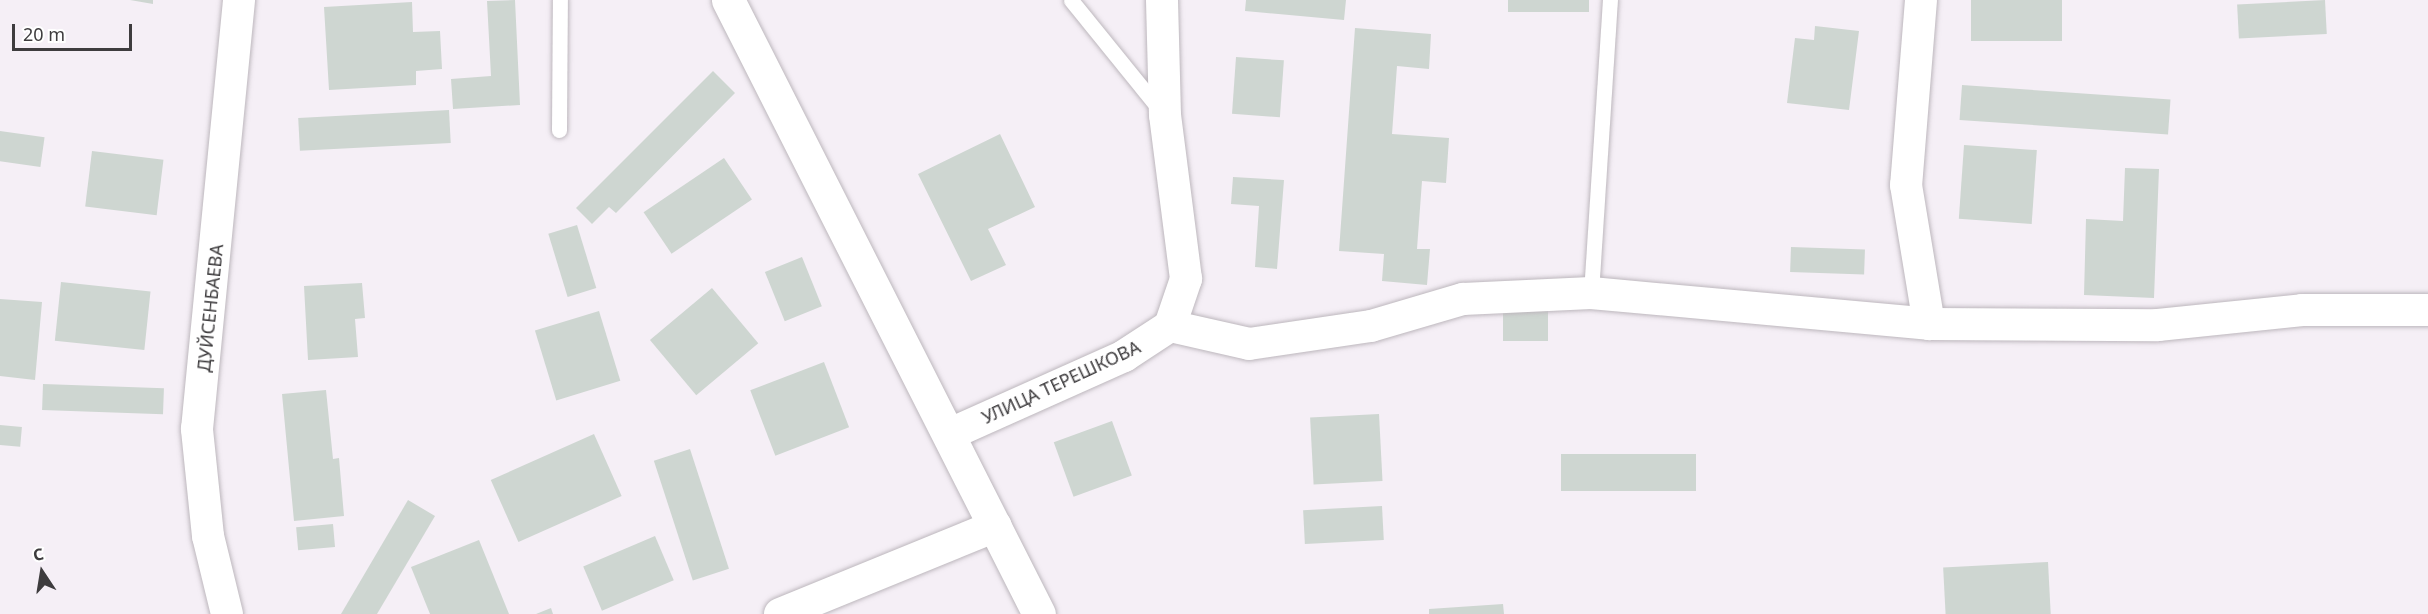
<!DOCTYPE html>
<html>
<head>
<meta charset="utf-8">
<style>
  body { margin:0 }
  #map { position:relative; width:2428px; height:614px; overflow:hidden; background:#f5eff6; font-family:"Noto Sans",sans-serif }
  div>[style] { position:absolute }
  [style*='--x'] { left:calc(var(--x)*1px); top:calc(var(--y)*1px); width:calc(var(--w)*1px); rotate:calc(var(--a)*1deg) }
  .building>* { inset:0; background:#ced6d1; transform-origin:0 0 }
  .roads { filter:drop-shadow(0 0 2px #bdb7bd) drop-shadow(0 0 2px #bdb7bd) }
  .lane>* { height:15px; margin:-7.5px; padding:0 7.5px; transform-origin:7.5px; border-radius:7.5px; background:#fff }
  .street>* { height:32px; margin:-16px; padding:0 16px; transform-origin:16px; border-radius:16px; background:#fff }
  .secondary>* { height:33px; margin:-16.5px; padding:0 16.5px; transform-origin:16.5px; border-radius:16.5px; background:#fff }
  span { translate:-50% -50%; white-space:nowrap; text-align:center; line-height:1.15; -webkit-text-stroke:5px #fff; paint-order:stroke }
  .street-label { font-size:18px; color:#3e3c3e }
  .north { position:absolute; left:12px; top:542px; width:60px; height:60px; -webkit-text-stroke:4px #fff; paint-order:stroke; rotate:348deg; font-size:16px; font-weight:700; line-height:24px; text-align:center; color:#3e3c3e }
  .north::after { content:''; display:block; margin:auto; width:21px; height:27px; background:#3e3c3e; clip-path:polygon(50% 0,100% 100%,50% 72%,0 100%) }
  .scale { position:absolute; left:12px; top:24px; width:120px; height:27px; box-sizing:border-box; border:3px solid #3e3c3e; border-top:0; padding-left:8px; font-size:18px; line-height:21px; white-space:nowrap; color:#3e3c3e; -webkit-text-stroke:4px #fff; paint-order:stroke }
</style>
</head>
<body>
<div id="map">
  <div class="building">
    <i style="clip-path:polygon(130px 0,153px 0,153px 4px)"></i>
    <i style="clip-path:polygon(515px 0,520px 105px,453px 109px,451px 79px,491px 76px,487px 1px)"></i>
    <i style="clip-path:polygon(1246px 0,1346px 0,1344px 20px,1245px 11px)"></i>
    <i style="left:1508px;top:0;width:81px;height:12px"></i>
    <i style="left:1971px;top:0;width:91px;height:41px"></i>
    <i style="left:2325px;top:0;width:34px;height:88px;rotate:87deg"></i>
    <i style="clip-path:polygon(412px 2px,413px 32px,440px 31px,442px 69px,416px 71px,416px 85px,329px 90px,324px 7px)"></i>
    <i style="clip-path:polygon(1815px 26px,1859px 31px,1849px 110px,1787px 103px,1795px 38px,1814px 40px)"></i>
    <i style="clip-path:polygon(1355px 28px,1431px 34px,1429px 69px,1397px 66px,1392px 134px,1449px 138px,1446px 183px,1422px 181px,1417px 249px,1430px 249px,1427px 285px,1382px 281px,1384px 254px,1339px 251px)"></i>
    <i style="left:1236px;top:57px;width:48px;height:57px;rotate:4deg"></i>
    <i style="clip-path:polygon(713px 71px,735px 93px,616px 213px,609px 207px,592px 224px,576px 208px)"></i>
    <i style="left:1962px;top:85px;width:209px;height:35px;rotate:4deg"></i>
    <i style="left:449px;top:110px;width:33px;height:151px;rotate:87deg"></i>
    <i style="left:0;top:131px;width:45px;height:30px;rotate:8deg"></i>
    <i style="clip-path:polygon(1000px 134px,1035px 207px,988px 229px,1006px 265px,971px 281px,918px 174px)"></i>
    <i style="left:1964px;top:145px;width:73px;height:74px;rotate:4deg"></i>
    <i style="left:92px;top:151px;width:72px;height:56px;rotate:7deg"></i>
    <i style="left:724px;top:158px;width:50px;height:97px;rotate:56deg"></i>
    <i style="clip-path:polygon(2125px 168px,2159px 169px,2154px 298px,2084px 295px,2086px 219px,2123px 221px)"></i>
    <i style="clip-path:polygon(1233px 177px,1284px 180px,1277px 269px,1255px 267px,1259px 206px,1231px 204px)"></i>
    <i style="left:577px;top:225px;width:66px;height:30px;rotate:73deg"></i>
    <i style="left:1791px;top:247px;width:74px;height:25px;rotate:2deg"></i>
    <i style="left:802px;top:257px;width:53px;height:40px;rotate:68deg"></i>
    <i style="left:61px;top:282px;width:90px;height:59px;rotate:6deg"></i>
    <i style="clip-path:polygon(362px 283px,365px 318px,355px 319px,358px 357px,308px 360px,304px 286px)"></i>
    <i style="left:712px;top:288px;width:72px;height:81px;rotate:50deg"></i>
    <i style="clip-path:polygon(0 299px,42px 302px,35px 380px,0 376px)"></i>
    <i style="left:1548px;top:309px;width:32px;height:45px;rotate:90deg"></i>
    <i style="left:599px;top:311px;width:73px;height:67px;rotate:73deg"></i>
    <i style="left:824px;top:362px;width:70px;height:79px;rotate:69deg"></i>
    <i style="left:43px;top:384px;width:121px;height:26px;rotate:2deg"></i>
    <i style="clip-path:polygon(326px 390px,333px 459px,339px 458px,344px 516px,294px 521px,282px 394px)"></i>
    <i style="left:1379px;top:414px;width:67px;height:69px;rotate:87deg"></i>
    <i style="left:1112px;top:421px;width:58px;height:62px;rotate:70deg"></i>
    <i style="left:0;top:425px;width:22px;height:20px;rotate:5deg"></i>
    <i style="left:594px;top:434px;width:68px;height:113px;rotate:66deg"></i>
    <i style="left:690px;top:449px;width:126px;height:38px;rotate:72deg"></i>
    <i style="left:1696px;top:454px;width:37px;height:135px;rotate:90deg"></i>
    <i style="clip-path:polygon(408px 500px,435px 516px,377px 614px,341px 614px)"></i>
    <i style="left:1382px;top:506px;width:34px;height:79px;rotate:87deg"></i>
    <i style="left:333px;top:524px;width:23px;height:37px;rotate:85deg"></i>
    <i style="left:655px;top:536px;width:48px;height:78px;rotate:67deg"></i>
    <i style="clip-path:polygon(479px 540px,509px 614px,430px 614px,411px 567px)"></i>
    <i style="left:2048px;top:562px;width:52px;height:105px;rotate:87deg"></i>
    <i style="clip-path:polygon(1503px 604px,1504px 614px,1429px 614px,1429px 609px)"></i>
    <i style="clip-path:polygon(551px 608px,553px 614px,536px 614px)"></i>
  </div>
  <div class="roads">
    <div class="lane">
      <i style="--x:1071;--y:0;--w:141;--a:51"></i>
      <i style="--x:559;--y:130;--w:130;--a:-89.6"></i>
      <i style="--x:1591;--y:293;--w:294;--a:-86.3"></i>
    </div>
    <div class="street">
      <i style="--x:1921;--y:0;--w:186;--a:94.6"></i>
      <i style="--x:1906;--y:185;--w:141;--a:80.6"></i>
      <i style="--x:1170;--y:326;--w:81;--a:12.8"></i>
      <i style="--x:1249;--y:344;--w:123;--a:-8.4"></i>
      <i style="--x:1371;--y:326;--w:96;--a:-16.4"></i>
      <i style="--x:1463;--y:299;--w:128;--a:-2.7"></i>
      <i style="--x:1591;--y:293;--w:339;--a:5.2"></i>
      <i style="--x:1929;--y:324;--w:229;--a:0.3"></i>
      <i style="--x:2158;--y:325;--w:145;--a:-5.9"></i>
      <i style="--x:2302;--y:310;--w:126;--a:0"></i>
      <i style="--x:950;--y:434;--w:191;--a:-24.1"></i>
      <i style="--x:1124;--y:356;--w:55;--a:-33.1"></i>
      <i style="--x:1170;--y:326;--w:50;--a:-71.2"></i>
      <i style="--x:1186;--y:279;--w:165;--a:-97.3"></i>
      <i style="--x:1165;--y:115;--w:115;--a:-91.5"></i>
      <i style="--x:227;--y:614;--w:80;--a:-103.7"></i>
      <i style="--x:208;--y:536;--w:108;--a:-95.9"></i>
      <i style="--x:197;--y:429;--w:431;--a:-84.4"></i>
      <i style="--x:780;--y:614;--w:233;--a:-22.2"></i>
    </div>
    <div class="secondary">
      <i style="--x:728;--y:0;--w:688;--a:63.14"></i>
    </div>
  </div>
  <div class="street-label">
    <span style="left:210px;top:308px;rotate:-84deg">ДУЙСЕНБАЕВА</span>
    <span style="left:1061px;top:382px;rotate:-25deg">УЛИЦА ТЕРЕШКОВА</span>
  </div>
  <div class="north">С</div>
  <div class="scale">20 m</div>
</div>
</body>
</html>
